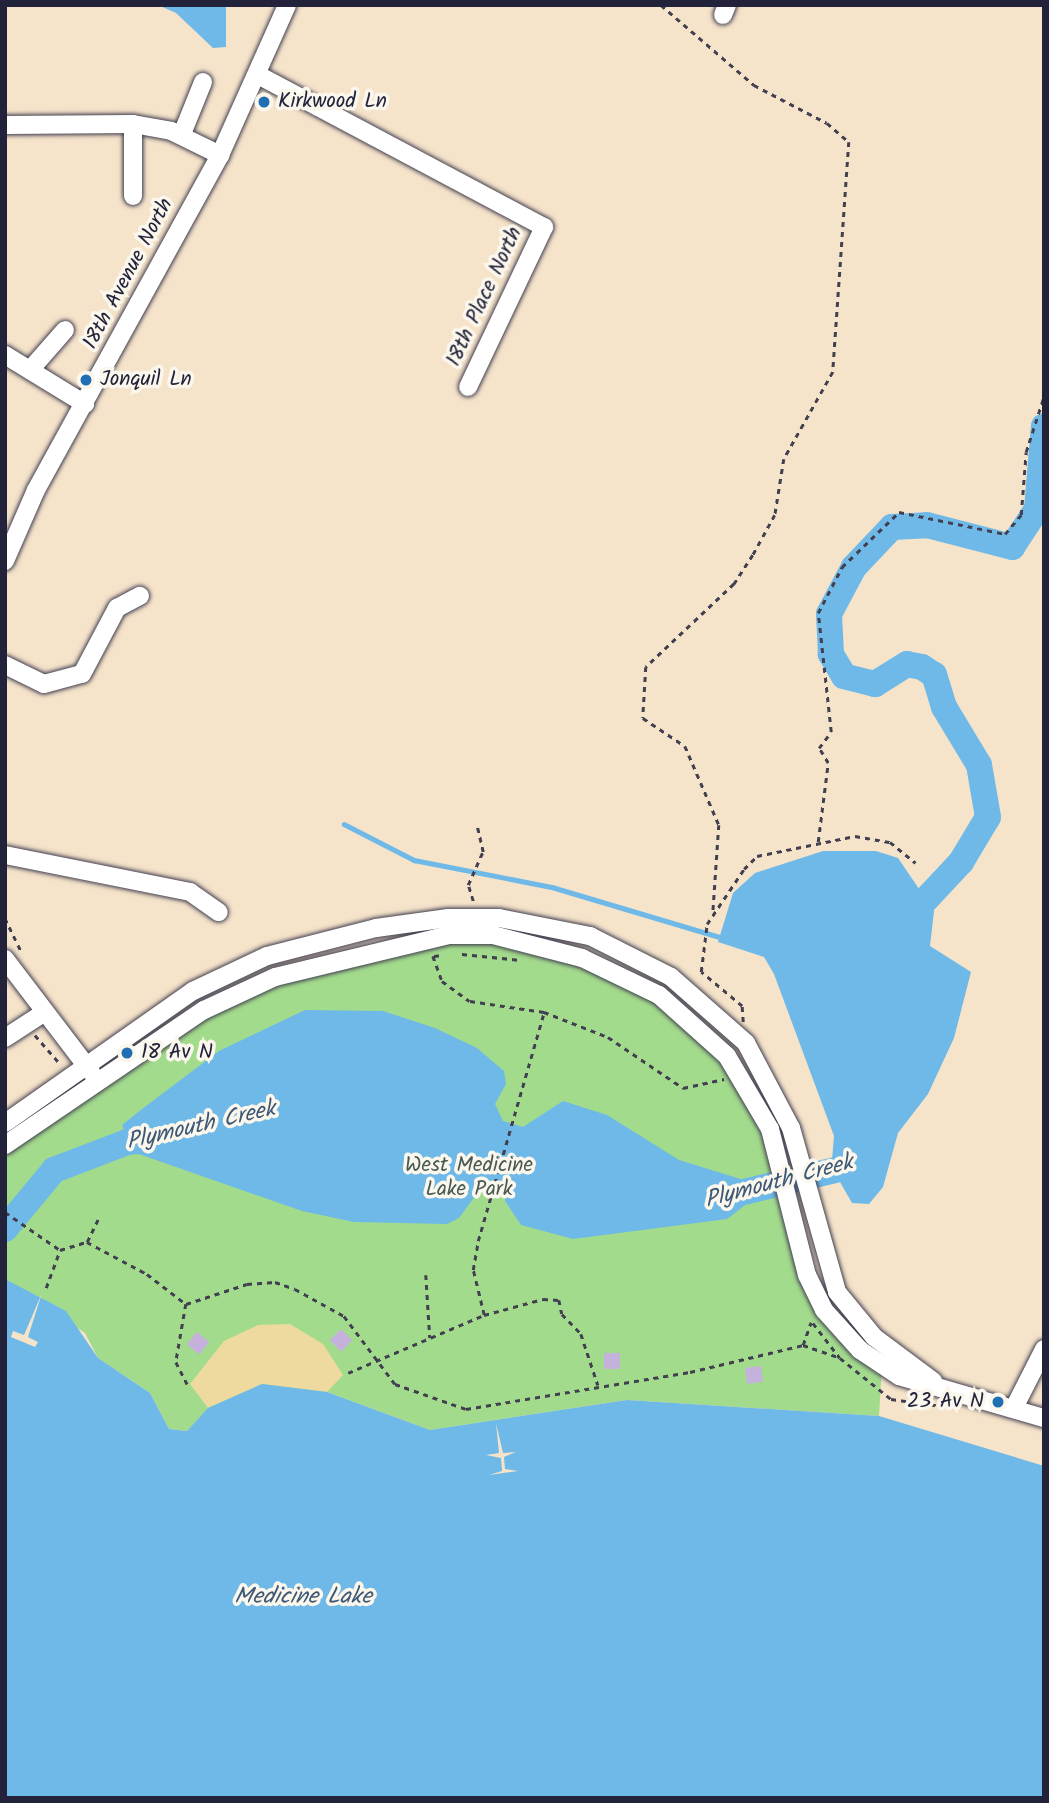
<!DOCTYPE html>
<html>
<head>
<meta charset="utf-8">
<style>
  body { margin:0 }
  #map { position:relative; width:1049px; height:1803px; overflow:hidden; background:#f5e3ca; font-family:Kalam,sans-serif }
  div>[style] { position:absolute }
  [style*='--x'] { left:calc(var(--x)*1px); top:calc(var(--y)*1px); width:calc(var(--w)*1px); rotate:calc(var(--a)*1deg) }
  .green>* { inset:0; background:#a3db8d }
  .sand>* { inset:0; background:#eeda9e }
  .water>* { inset:0; background:#6eb9e7 }
  .pier>* { inset:0; background:#f5e3ca }
  .stream>* { height:4.5px; margin:-2.25px; padding:0 2.25px; transform-origin:2.25px; border-radius:2.25px; background:#6eb9e7 }
  .river>* { height:26px; margin:-13px; padding:0 13px; transform-origin:13px; border-radius:13px; background:#6eb9e7 }
  .building>* { inset:0; background:#c5b2dc; transform-origin:0 0 }
  .path>* { height:2.5px; margin-top:-1.25px; transform-origin:0; background:repeating-linear-gradient(90deg,#423f50 0 5px,transparent 0 10px) }
  .roads { filter:drop-shadow(0 0 2px #423f50) drop-shadow(0 0 2px #423f50) }
  .minor>* { height:18px; margin:-9px; padding:0 9px; transform-origin:9px; border-radius:9px; background:#fff }
  .dots>* { width:19px; height:19px; translate:-50% -50%; box-sizing:border-box; border:4px solid #fbf7ec; border-radius:50% }
  span { translate:-50% -50%; white-space:nowrap; text-align:center; line-height:1.15; -webkit-text-stroke:7px #fbf7ec; paint-order:stroke }
  .poi-label { font-size:21px; color:#22223b }
  .left { translate:0 -50%; text-align:left }
  .right { translate:-100% -50%; text-align:right }
  .street-label { font-size:21px; color:#22223b }
  .park-label { font-size:21px; color:#495a54 }
  .water-label { font-size:23px; color:#3d5777; font-style:italic }
  .frame { position:absolute; inset:0; border:7px solid #22223b; pointer-events:none }
</style>
</head>
<body>
<div id="map">
  <div class="green">
    <i style="clip-path:polygon(448px 935px,582px 958px,659px 995px,722px 1048px,770px 1129px,824px 1309px,882px 1367px,879px 1416px,627px 1400px,430px 1430px,327px 1392px,209px 1408px,187px 1431px,169px 1429px,150px 1393px,98px 1358px,85px 1333px,5px 1279px,5px 1145px,98px 1080px,275px 977px)"></i>
  </div>
  <div class="sand">
    <i style="clip-path:polygon(290px 1324px,323px 1344px,343px 1375px,327px 1392px,262px 1384px,208px 1408px,190px 1384px,224px 1341px,258px 1325px)"></i>
  </div>
  <div class="water">
    <i style="clip-path:polygon(158px 5px,226px 5px,226px 47px,213px 48px,176px 13px)"></i>
    <i style="clip-path:polygon(823px 851px,876px 851px,898px 858px,934px 911px,930px 946px,971px 972px,954px 1038px,928px 1094px,898px 1133px,883px 1187px,869px 1204px,852px 1203px,840px 1182px,832px 1160px,834px 1136px,774px 974px,764px 957px,718px 942px,733px 893px,755px 873px)"></i>
    <i style="clip-path:polygon(305px 1010px,383px 1011px,435px 1028px,477px 1048px,504px 1071px,506px 1084px,495px 1104px,503px 1121px,523px 1127px,563px 1101px,607px 1115px,679px 1160px,747px 1181px,753px 1199px,727px 1219px,573px 1239px,521px 1225px,505px 1201px,505px 1184px,487px 1180px,459px 1218px,447px 1224px,354px 1222px,302px 1211px,133px 1152px,122px 1125px,142px 1109px,219px 1051px)"></i>
    <i style="clip-path:polygon(5px 1279px,66px 1311px,98px 1358px,150px 1393px,169px 1429px,187px 1431px,208px 1408px,262px 1384px,327px 1392px,430px 1430px,627px 1400px,879px 1416px,1044px 1466px,1044px 1798px,5px 1798px)"></i>
  </div>
  <div class="pier">
    <i style="clip-path:polygon(42px 1293px,28px 1337px,38px 1342px,35px 1347px,11px 1337px,13px 1331px,24px 1335px)"></i>
    <i style="clip-path:polygon(496px 1423px,503px 1453px,516px 1452px,504px 1457px,505px 1469px,518px 1471px,489px 1475px,502px 1471px,501px 1458px,486px 1455px,499px 1453px)"></i>
  </div>
  <div class="stream">
    <i style="--x:344;--y:824;--w:79;--a:27.2"></i>
    <i style="--x:414;--y:860;--w:141;--a:11.1"></i>
    <i style="--x:552;--y:887;--w:178;--a:16.6"></i>
  </div>
  <div class="river">
    <i style="--x:903;--y:924;--w:85;--a:-46.9"></i>
    <i style="--x:961;--y:862;--w:52;--a:-59"></i>
    <i style="--x:988;--y:817;--w:53;--a:-99.8"></i>
    <i style="--x:979;--y:765;--w:68;--a:-121.1"></i>
    <i style="--x:944;--y:707;--w:34;--a:-107"></i>
    <i style="--x:934;--y:675;--w:14;--a:-146"></i>
    <i style="--x:922;--y:667;--w:15;--a:-169"></i>
    <i style="--x:907;--y:664;--w:38;--a:148"></i>
    <i style="--x:875;--y:684;--w:32;--a:-166"></i>
    <i style="--x:844;--y:676;--w:26;--a:-121"></i>
    <i style="--x:831;--y:654;--w:40;--a:-92.9"></i>
    <i style="--x:829;--y:614;--w:53;--a:-62"></i>
    <i style="--x:854;--y:567;--w:55;--a:-46.5"></i>
    <i style="--x:892;--y:527;--w:35;--a:-3"></i>
    <i style="--x:927;--y:525;--w:88;--a:14.5"></i>
    <i style="--x:1012;--y:547;--w:45;--a:-56.7"></i>
    <i style="--x:1037;--y:509;--w:83;--a:-85.2"></i>
    <i style="--x:715;--y:1199;--w:150;--a:-13.5"></i>
    <i style="--x:861;--y:1164;--w:10;--a:-79"></i>
    <i style="--x:5;--y:1229;--w:77;--a:-50.3"></i>
    <i style="--x:54;--y:1170;--w:78;--a:-21"></i>
    <i style="--x:127;--y:1142;--w:35;--a:-5"></i>
  </div>
  <div class="building">
    <i style="left:341px;top:1329px;width:16px;height:16px;rotate:45deg"></i>
    <i style="left:197px;top:1332px;width:16px;height:16px;rotate:40deg"></i>
    <i style="left:604px;top:1353px;width:16px;height:16px"></i>
    <i style="left:761px;top:1366px;width:16px;height:16px;rotate:83deg"></i>
  </div>
  <div class="path">
    <i style="--x:661;--y:5;--w:123;--a:40.7"></i>
    <i style="--x:754;--y:85;--w:82;--a:27.5"></i>
    <i style="--x:827;--y:123;--w:29;--a:41"></i>
    <i style="--x:849;--y:142;--w:231;--a:94"></i>
    <i style="--x:833;--y:372;--w:100;--a:119.4"></i>
    <i style="--x:784;--y:459;--w:57;--a:99.1"></i>
    <i style="--x:775;--y:515;--w:46;--a:118.8"></i>
    <i style="--x:753;--y:555;--w:35;--a:123"></i>
    <i style="--x:734;--y:584;--w:121;--a:136.7"></i>
    <i style="--x:646;--y:667;--w:51;--a:93.4"></i>
    <i style="--x:643;--y:718;--w:50;--a:33.7"></i>
    <i style="--x:685;--y:746;--w:86;--a:66.7"></i>
    <i style="--x:719;--y:825;--w:87;--a:93.9"></i>
    <i style="--x:818;--y:842;--w:80;--a:-82.8"></i>
    <i style="--x:828;--y:763;--w:17;--a:-121"></i>
    <i style="--x:819;--y:748;--w:20;--a:-53"></i>
    <i style="--x:831;--y:732;--w:120;--a:-96.2"></i>
    <i style="--x:818;--y:613;--w:52;--a:-62.4"></i>
    <i style="--x:842;--y:567;--w:79;--a:-44"></i>
    <i style="--x:899;--y:512;--w:108;--a:11.7"></i>
    <i style="--x:1005;--y:534;--w:25;--a:-50"></i>
    <i style="--x:1021;--y:515;--w:63;--a:-85.5"></i>
    <i style="--x:1026;--y:452;--w:59;--a:-72.2"></i>
    <i style="--x:473;--y:901;--w:17;--a:-107"></i>
    <i style="--x:468;--y:885;--w:36;--a:-66"></i>
    <i style="--x:483;--y:852;--w:27;--a:-103"></i>
    <i style="--x:5;--y:918;--w:37;--a:64"></i>
    <i style="--x:462;--y:954;--w:59;--a:5.8"></i>
    <i style="--x:433;--y:956;--w:27;--a:70"></i>
    <i style="--x:442;--y:981;--w:34;--a:36"></i>
    <i style="--x:470;--y:1001;--w:75;--a:8.5"></i>
    <i style="--x:544;--y:1012;--w:69;--a:21.3"></i>
    <i style="--x:608;--y:1037;--w:91;--a:34.2"></i>
    <i style="--x:683;--y:1088;--w:42;--a:-12.4"></i>
    <i style="--x:434;--y:956;--w:9;--a:-6"></i>
    <i style="--x:743;--y:1022;--w:16;--a:-94"></i>
    <i style="--x:742;--y:1006;--w:53;--a:-140.3"></i>
    <i style="--x:701;--y:972;--w:48;--a:-82.9"></i>
    <i style="--x:707;--y:924;--w:66;--a:-56.1"></i>
    <i style="--x:744;--y:869;--w:18;--a:-45"></i>
    <i style="--x:757;--y:856;--w:100;--a:-11.5"></i>
    <i style="--x:855;--y:836;--w:36;--a:10"></i>
    <i style="--x:890;--y:842;--w:33;--a:39"></i>
    <i style="--x:35;--y:1035;--w:38;--a:49"></i>
    <i style="--x:5;--y:1212;--w:67;--a:34.6"></i>
    <i style="--x:60;--y:1250;--w:28;--a:-17"></i>
    <i style="--x:87;--y:1242;--w:68;--a:28.1"></i>
    <i style="--x:147;--y:1274;--w:49;--a:37.6"></i>
    <i style="--x:186;--y:1304;--w:64;--a:-18.2"></i>
    <i style="--x:247;--y:1284;--w:28;--a:-4"></i>
    <i style="--x:275;--y:1282;--w:21;--a:19"></i>
    <i style="--x:295;--y:1289;--w:56;--a:28.9"></i>
    <i style="--x:344;--y:1316;--w:85;--a:53.1"></i>
    <i style="--x:395;--y:1384;--w:75;--a:19.4"></i>
    <i style="--x:466;--y:1409;--w:227;--a:-9.4"></i>
    <i style="--x:690;--y:1372;--w:116;--a:-13.4"></i>
    <i style="--x:803;--y:1345;--w:39;--a:19"></i>
    <i style="--x:87;--y:1242;--w:28;--a:-64"></i>
    <i style="--x:426;--y:1275;--w:63;--a:86.4"></i>
    <i style="--x:46;--y:1288;--w:40;--a:-69.8"></i>
    <i style="--x:186;--y:1304;--w:59;--a:99.8"></i>
    <i style="--x:176;--y:1362;--w:27;--a:63"></i>
    <i style="--x:484;--y:1315;--w:46;--a:-103.7"></i>
    <i style="--x:473;--y:1270;--w:29;--a:-80"></i>
    <i style="--x:478;--y:1241;--w:238;--a:-73.9"></i>
    <i style="--x:813;--y:1323;--w:44;--a:52.4"></i>
    <i style="--x:840;--y:1358;--w:65;--a:38.8"></i>
    <i style="--x:891;--y:1399;--w:51;--a:7.8"></i>
    <i style="--x:803;--y:1345;--w:24;--a:-71"></i>
    <i style="--x:348;--y:1373;--w:148;--a:-23.1"></i>
    <i style="--x:484;--y:1315;--w:61;--a:-15.2"></i>
    <i style="--x:543;--y:1299;--w:16;--a:4"></i>
    <i style="--x:559;--y:1300;--w:14;--a:78"></i>
    <i style="--x:562;--y:1314;--w:28;--a:46"></i>
    <i style="--x:581;--y:1334;--w:54;--a:71.6"></i>
  </div>
  <div class="roads">
    <div class="minor">
      <i style="--x:723;--y:15;--w:11;--a:-68"></i>
      <i style="--x:258;--y:75;--w:324;--a:28"></i>
      <i style="--x:544;--y:227;--w:177;--a:115.4"></i>
      <i style="--x:133;--y:124;--w:72;--a:90"></i>
      <i style="--x:5;--y:125;--w:128;--a:-0.4"></i>
      <i style="--x:133;--y:124;--w:39;--a:10"></i>
      <i style="--x:171;--y:131;--w:55;--a:26.1"></i>
      <i style="--x:182;--y:134;--w:56;--a:-68"></i>
      <i style="--x:5;--y:355;--w:94;--a:31.5"></i>
      <i style="--x:30;--y:370;--w:53;--a:-48.8"></i>
      <i style="--x:5;--y:561;--w:77;--a:-66.4"></i>
      <i style="--x:36;--y:490;--w:382;--a:-61.2"></i>
      <i style="--x:220;--y:155;--w:164;--a:-65.9"></i>
      <i style="--x:5;--y:665;--w:43;--a:26"></i>
      <i style="--x:44;--y:684;--w:39;--a:-15"></i>
      <i style="--x:82;--y:674;--w:75;--a:-62.1"></i>
      <i style="--x:117;--y:608;--w:26;--a:-28"></i>
      <i style="--x:5;--y:855;--w:189;--a:11.3"></i>
      <i style="--x:190;--y:892;--w:35;--a:35"></i>
      <i style="--x:5;--y:959;--w:142;--a:52.7"></i>
      <i style="--x:5;--y:1038;--w:44;--a:-33"></i>
      <i style="--x:5;--y:1123;--w:230;--a:-35.1"></i>
      <i style="--x:193;--y:991;--w:82;--a:-25.3"></i>
      <i style="--x:267;--y:956;--w:113;--a:-14.4"></i>
      <i style="--x:376;--y:928;--w:73;--a:-7.9"></i>
      <i style="--x:448;--y:918;--w:51;--a:0"></i>
      <i style="--x:499;--y:918;--w:93;--a:11.2"></i>
      <i style="--x:590;--y:936;--w:91;--a:26.8"></i>
      <i style="--x:671;--y:977;--w:100;--a:41.3"></i>
      <i style="--x:746;--y:1043;--w:96;--a:62.1"></i>
      <i style="--x:791;--y:1128;--w:170;--a:74.3"></i>
      <i style="--x:837;--y:1292;--w:58;--a:50.6"></i>
      <i style="--x:874;--y:1337;--w:74;--a:36.7"></i>
      <i style="--x:5;--y:1145;--w:240;--a:-34.2"></i>
      <i style="--x:204;--y:1010;--w:78;--a:-24.9"></i>
      <i style="--x:275;--y:977;--w:178;--a:-13.6"></i>
      <i style="--x:448;--y:935;--w:45;--a:0"></i>
      <i style="--x:493;--y:935;--w:92;--a:14.5"></i>
      <i style="--x:582;--y:958;--w:85;--a:25.7"></i>
      <i style="--x:659;--y:995;--w:91;--a:41.9"></i>
      <i style="--x:727;--y:1056;--w:85;--a:59.5"></i>
      <i style="--x:770;--y:1129;--w:151;--a:75.8"></i>
      <i style="--x:807;--y:1275;--w:39;--a:64"></i>
      <i style="--x:824;--y:1310;--w:54;--a:48"></i>
      <i style="--x:860;--y:1350;--w:47;--a:33.7"></i>
      <i style="--x:899;--y:1376;--w:151;--a:16.2"></i>
      <i style="--x:1015;--y:1406;--w:64;--a:-63"></i>
    </div>
  </div>
  <div class="dots">
    <i style="left:264px;top:102px;background:#1f6fb2"></i>
    <i style="left:86px;top:380px;background:#1f6fb2"></i>
    <i style="left:127px;top:1053px;background:#1f6fb2"></i>
    <i style="left:998px;top:1402px;background:#1f6fb2"></i>
  </div>
  <div class="poi-label">
    <span class="left" style="left:278px;top:102px">Kirkwood Ln</span>
    <span class="left" style="left:100px;top:380px">Jonquil Ln</span>
    <span class="left" style="left:141px;top:1053px">18 Av N</span>
    <span class="right" style="left:984px;top:1402px">23 Av N</span>
  </div>
  <div class="street-label">
    <span style="left:129px;top:274px;rotate:-62deg">18th Avenue North</span>
    <span style="left:485px;top:297px;rotate:-65deg">18th Place North</span>
  </div>
  <div class="park-label">
    <span style="left:469px;top:1178px">West Medicine<br>Lake Park</span>
  </div>
  <div class="water-label">
    <span style="left:201px;top:1126px;rotate:-13deg">Plymouth Creek</span>
    <span style="left:779px;top:1182px;rotate:-15deg">Plymouth Creek</span>
    <span style="left:303px;top:1597px">Medicine Lake</span>
  </div>
  <div class="frame"></div>
</div>
</body>
</html>
